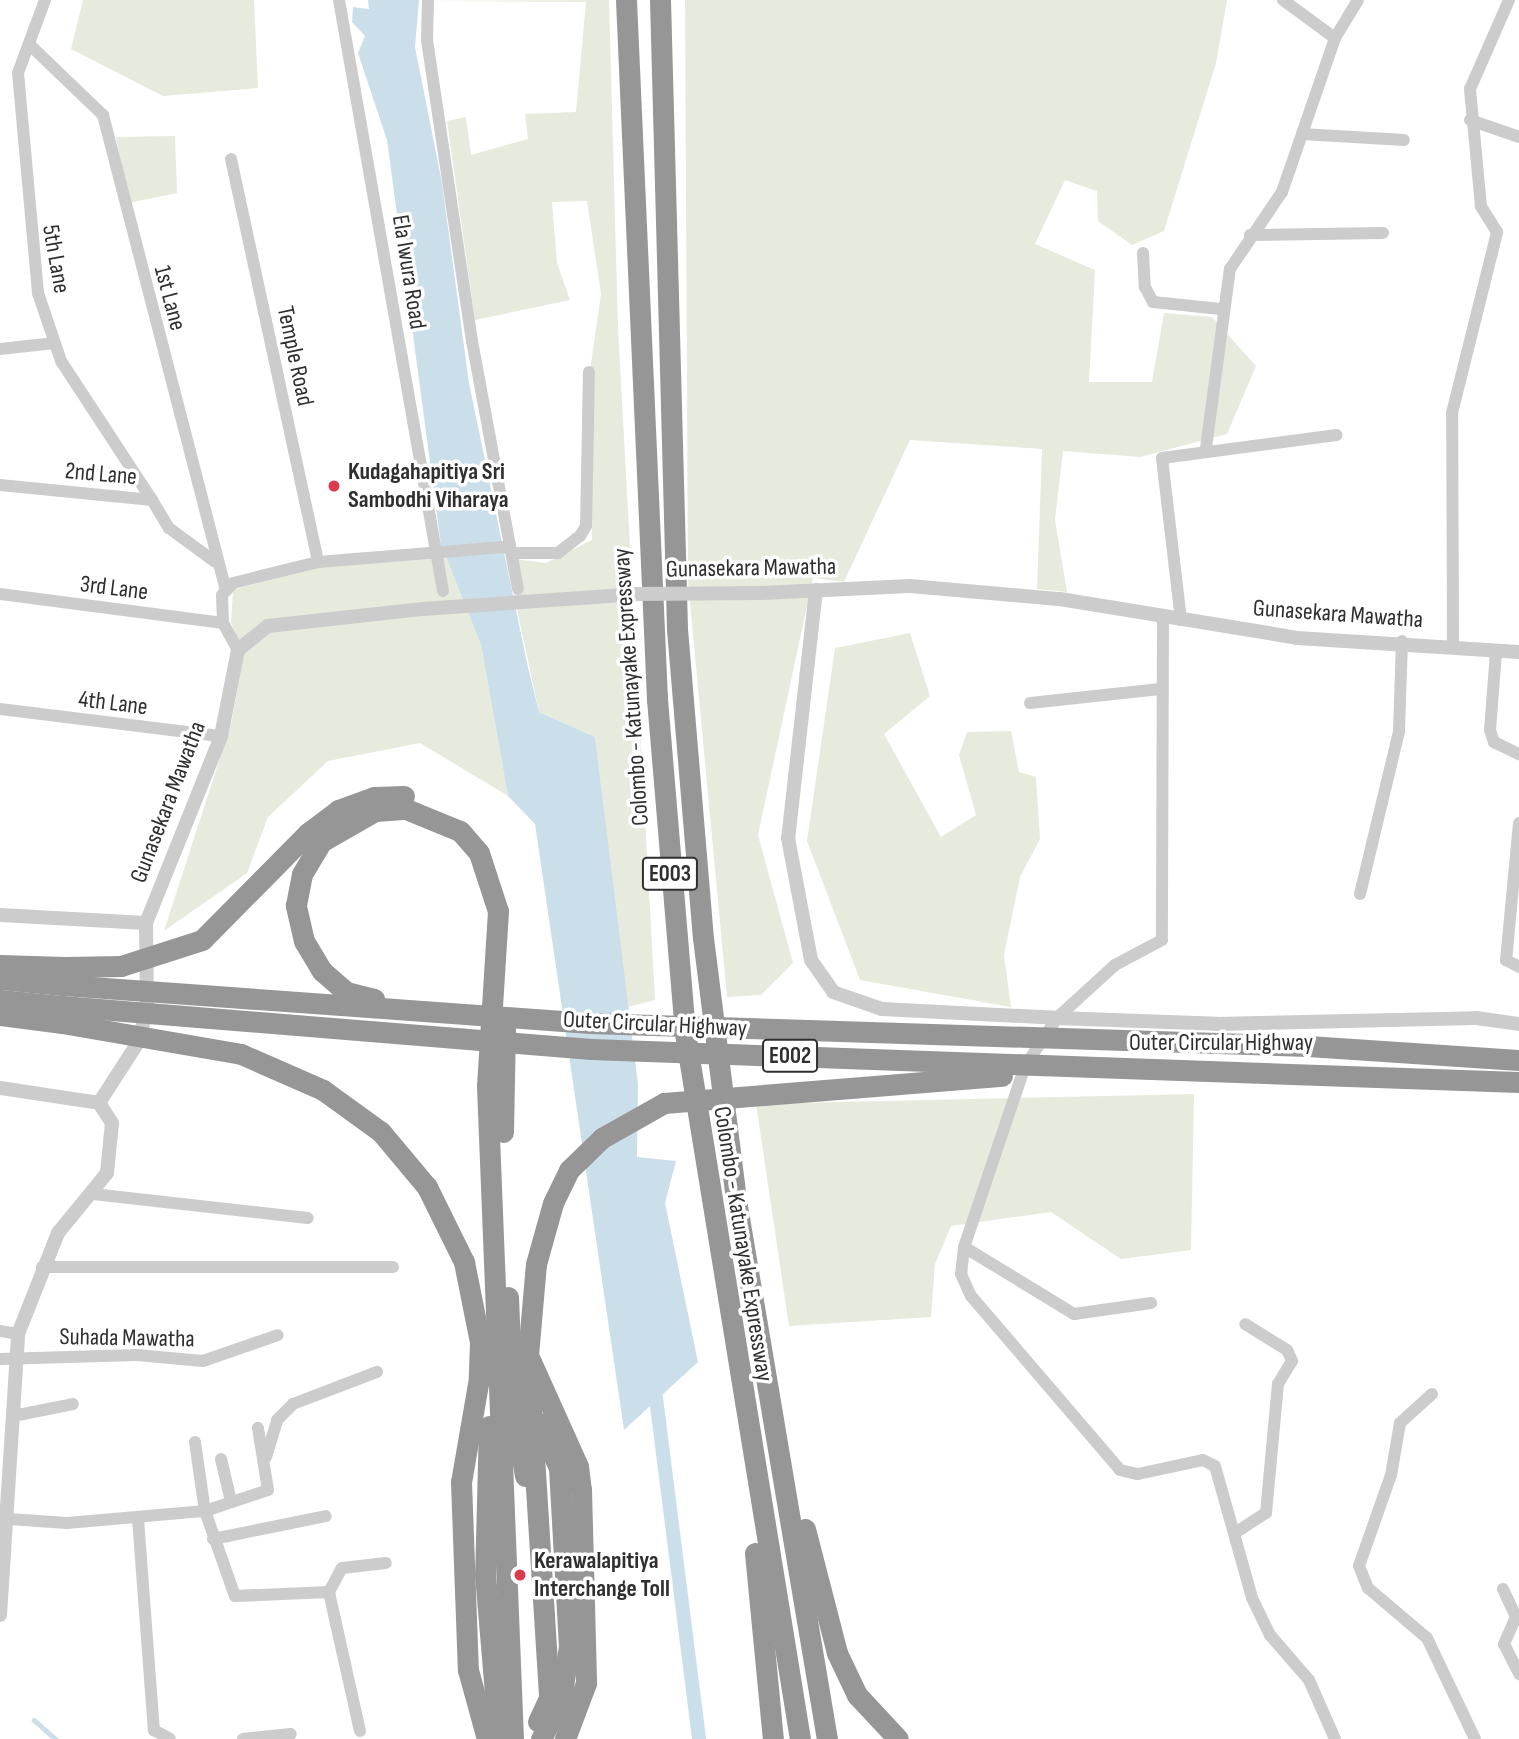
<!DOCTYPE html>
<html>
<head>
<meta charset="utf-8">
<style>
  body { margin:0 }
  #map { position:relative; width:1519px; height:1739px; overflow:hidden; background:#fff; font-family:"Sofia Sans Condensed",sans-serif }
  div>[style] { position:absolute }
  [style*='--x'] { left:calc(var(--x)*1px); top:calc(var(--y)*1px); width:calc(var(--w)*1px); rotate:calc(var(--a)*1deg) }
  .green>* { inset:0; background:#e6ebde }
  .water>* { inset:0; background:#cbdfea }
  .stream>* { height:4.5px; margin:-2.25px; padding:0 2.25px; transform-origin:2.25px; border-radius:2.25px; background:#cbdfea }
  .canal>* { height:14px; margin:-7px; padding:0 7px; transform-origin:7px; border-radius:7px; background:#cbdfea }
  .minor>* { height:12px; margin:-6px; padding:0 6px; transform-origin:6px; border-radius:6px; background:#ccc }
  .tertiary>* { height:14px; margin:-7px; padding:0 7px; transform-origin:7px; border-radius:7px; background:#ccc }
  .motorway>* { height:21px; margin:-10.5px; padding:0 10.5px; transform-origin:10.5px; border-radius:10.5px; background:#969696 }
  .tertiary-bridge>* { height:14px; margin:-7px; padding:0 7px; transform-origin:7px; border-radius:7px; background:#ccc }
  .motorway-bridge>* { height:21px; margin:-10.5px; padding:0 10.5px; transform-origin:10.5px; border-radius:10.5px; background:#969696 }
  .dots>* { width:19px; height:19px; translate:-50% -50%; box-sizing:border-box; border:4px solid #fff; border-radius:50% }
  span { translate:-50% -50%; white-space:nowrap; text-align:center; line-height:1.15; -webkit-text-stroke:7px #fff; paint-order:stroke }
  .shield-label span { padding:2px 5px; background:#fff; border:2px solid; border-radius:5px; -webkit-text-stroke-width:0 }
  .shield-label { font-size:23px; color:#2f2f2f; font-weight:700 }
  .street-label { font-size:24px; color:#2f2f2f }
  .poi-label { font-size:24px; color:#2f2f2f; font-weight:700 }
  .left { translate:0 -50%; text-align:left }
</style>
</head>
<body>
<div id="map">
  <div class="green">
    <i style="clip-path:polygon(83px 0,254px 0,258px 88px,163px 96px,71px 49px)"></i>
    <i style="clip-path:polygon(609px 0,618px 328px,655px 1000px,627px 1007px,595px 737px,539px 712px,506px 558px,546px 563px,592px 540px,591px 364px,601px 294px,587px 201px,552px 202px,557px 263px,570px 300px,475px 320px,447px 121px,466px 117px,471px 155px,528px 139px,525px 114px,576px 112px,586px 2px,419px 1px)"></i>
    <i style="clip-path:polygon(685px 0,1227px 0,1216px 63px,1164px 231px,1132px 245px,1098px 221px,1097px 191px,1065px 180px,1035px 244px,1095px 270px,1089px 382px,1152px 382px,1164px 313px,1212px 317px,1256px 366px,1227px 434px,1140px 457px,1063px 451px,1055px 520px,1067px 592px,1037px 589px,1042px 449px,910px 440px,844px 582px,813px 578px,758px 835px,793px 963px,761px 995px,727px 997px,688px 581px)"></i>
    <i style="clip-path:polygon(175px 136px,177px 193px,129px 203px,116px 137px)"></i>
    <i style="clip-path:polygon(446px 558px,481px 645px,508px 796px,420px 743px,328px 761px,268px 817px,247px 873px,164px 931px,231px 724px,244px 655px,231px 623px,233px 590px,323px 566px)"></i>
    <i style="clip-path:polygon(910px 633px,930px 696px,884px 734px,941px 837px,976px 815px,959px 755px,967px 732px,1011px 731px,1019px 772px,1036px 777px,1040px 839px,1020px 877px,1004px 955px,1011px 1007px,860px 980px,807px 841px,835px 648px)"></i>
    <i style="clip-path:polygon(1194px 1094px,1191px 1250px,1121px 1259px,1051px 1212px,951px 1226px,935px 1264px,931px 1317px,789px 1326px,756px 1104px)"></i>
  </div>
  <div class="water">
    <i style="clip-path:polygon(368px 0,419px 0,415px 47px,442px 183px,469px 383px,527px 663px,539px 712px,595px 737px,638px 1084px,637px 1157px,676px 1161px,665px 1203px,698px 1362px,624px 1430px,535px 824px,508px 796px,481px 645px,441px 545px,387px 140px,358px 53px,365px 36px,352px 22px,353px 7px,369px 9px)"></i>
  </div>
  <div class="stream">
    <i style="--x:34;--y:1720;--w:29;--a:41"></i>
  </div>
  <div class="canal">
    <i style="--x:654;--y:1382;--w:360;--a:82.8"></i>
  </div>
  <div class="minor">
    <i style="--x:45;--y:0;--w:78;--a:110.3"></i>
    <i style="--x:18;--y:73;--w:221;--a:84.8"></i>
    <i style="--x:38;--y:293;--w:72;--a:71.3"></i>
    <i style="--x:61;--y:361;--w:166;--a:56.8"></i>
    <i style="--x:339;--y:0;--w:600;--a:80.02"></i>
    <i style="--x:428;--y:0;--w:40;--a:91.4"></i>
    <i style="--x:427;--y:40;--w:304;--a:81.5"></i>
    <i style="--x:472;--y:341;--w:252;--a:79.5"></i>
    <i style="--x:1283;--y:0;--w:64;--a:36.2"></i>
    <i style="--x:31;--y:46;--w:100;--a:43.8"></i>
    <i style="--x:103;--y:115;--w:488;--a:75.5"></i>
    <i style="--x:1470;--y:120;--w:52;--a:19.1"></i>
    <i style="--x:1302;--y:134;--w:102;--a:3.4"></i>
    <i style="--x:231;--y:159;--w:412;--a:77.8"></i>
    <i style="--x:1250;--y:235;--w:133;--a:-0.9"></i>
    <i style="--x:1143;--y:253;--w:34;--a:87"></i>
    <i style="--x:1145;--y:287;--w:17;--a:62"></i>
    <i style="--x:1153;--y:302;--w:68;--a:5.9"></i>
    <i style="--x:0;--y:349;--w:55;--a:-6.2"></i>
    <i style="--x:1206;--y:448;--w:181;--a:-82.4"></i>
    <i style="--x:1230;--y:269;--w:93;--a:-56"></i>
    <i style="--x:1282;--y:192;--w:163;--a:-71"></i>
    <i style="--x:1335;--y:38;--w:44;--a:-58.8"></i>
    <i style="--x:0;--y:485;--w:153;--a:5.6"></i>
    <i style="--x:152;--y:500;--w:33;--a:59"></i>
    <i style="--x:169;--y:528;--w:56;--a:36.3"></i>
    <i style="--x:0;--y:594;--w:225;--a:7.4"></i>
    <i style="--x:1163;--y:617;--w:323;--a:90.2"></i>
    <i style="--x:1162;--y:940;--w:53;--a:152"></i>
    <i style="--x:1115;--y:965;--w:79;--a:137.6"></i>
    <i style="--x:1057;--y:1018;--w:58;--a:123.7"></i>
    <i style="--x:1025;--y:1066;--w:191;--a:108.6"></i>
    <i style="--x:964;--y:1247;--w:27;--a:96"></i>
    <i style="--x:961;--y:1274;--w:24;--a:66"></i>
    <i style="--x:971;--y:1296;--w:229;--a:49.4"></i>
    <i style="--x:1120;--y:1470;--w:18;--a:13"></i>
    <i style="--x:1138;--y:1474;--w:66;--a:-12.2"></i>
    <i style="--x:1203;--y:1460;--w:13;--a:27"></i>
    <i style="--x:1215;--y:1466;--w:137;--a:74.3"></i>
    <i style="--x:1252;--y:1598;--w:41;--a:64.1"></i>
    <i style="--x:1270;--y:1635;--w:60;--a:49.1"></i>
    <i style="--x:1309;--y:1680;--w:64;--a:66.2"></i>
    <i style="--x:1181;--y:620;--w:163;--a:-96.7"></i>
    <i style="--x:1162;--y:458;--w:176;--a:-7.5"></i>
    <i style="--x:1453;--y:645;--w:232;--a:-90.2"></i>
    <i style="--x:1452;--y:413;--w:187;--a:-76"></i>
    <i style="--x:1497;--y:232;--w:31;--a:-122"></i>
    <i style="--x:1481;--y:206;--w:118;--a:-95.4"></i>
    <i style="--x:1470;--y:89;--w:97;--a:-66.3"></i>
    <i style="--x:238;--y:650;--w:31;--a:-119"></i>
    <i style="--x:223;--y:623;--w:28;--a:-92"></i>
    <i style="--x:222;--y:595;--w:16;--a:-47"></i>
    <i style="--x:233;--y:583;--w:88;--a:-13.9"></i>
    <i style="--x:318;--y:562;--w:189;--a:-4.6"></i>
    <i style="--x:506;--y:547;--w:11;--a:34"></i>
    <i style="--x:515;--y:553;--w:43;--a:0"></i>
    <i style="--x:558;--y:553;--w:28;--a:-38"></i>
    <i style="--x:580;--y:536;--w:12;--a:-59"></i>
    <i style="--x:586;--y:526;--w:154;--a:-88.9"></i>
    <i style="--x:1496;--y:652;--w:78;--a:94.4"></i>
    <i style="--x:1490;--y:730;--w:13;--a:72"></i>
    <i style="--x:1494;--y:742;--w:28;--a:26"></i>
    <i style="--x:1030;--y:703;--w:131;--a:-6.1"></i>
    <i style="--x:0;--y:709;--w:223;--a:7"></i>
    <i style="--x:1519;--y:823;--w:138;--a:95.4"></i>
    <i style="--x:1506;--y:960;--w:15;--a:28"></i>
    <i style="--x:1360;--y:894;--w:168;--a:-76.5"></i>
    <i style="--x:1399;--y:731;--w:90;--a:-88.1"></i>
    <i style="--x:93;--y:1194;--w:216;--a:6.4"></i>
    <i style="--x:964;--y:1247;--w:129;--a:31.3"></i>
    <i style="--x:1074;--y:1314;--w:78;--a:-8.1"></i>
    <i style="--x:42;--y:1267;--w:351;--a:0"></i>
    <i style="--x:0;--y:1331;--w:18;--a:9"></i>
    <i style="--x:0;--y:1359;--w:137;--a:-1.7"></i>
    <i style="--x:137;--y:1355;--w:66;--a:5.2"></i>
    <i style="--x:203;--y:1361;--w:79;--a:-19.1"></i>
    <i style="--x:1432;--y:1394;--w:43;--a:137.8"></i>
    <i style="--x:1400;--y:1423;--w:53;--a:99.8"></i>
    <i style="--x:1391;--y:1475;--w:96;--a:109.4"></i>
    <i style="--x:1359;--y:1566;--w:24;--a:68"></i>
    <i style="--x:1368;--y:1588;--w:77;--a:40.3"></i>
    <i style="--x:1427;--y:1638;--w:112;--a:64.6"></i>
    <i style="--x:13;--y:1416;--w:61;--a:-11.3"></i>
    <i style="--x:195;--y:1442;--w:70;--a:81.8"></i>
    <i style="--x:205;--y:1511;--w:66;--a:-18.4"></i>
    <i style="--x:268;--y:1490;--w:63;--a:-99.2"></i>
    <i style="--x:266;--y:1457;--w:39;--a:-73"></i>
    <i style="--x:277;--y:1420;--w:23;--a:-45"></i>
    <i style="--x:293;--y:1404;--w:90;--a:-20.9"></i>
    <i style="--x:221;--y:1459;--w:43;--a:76.6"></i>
    <i style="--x:9;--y:1519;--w:58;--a:3.9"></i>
    <i style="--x:67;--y:1523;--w:139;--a:-5"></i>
    <i style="--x:205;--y:1511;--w:90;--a:70.6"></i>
    <i style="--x:235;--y:1596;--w:94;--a:-2.4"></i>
    <i style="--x:138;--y:1519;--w:212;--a:85.7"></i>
    <i style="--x:154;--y:1730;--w:18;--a:29"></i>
    <i style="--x:1238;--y:1531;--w:33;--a:-33"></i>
    <i style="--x:1266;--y:1513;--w:130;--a:-84.7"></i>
    <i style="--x:1278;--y:1384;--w:27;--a:-59"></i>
    <i style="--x:1292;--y:1361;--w:12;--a:-114"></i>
    <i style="--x:1287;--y:1350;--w:49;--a:-148.2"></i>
    <i style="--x:213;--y:1539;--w:115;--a:-11.5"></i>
    <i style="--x:1503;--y:1589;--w:31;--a:65"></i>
    <i style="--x:1516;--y:1617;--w:30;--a:114"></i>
    <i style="--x:1504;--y:1644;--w:34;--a:63"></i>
    <i style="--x:360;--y:1731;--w:142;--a:-102.6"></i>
    <i style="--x:329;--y:1592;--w:27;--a:-62"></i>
    <i style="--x:342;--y:1568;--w:44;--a:-6.5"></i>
    <i style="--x:243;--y:1739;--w:48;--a:-5.9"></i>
  </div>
  <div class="tertiary">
    <i style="--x:816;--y:590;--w:250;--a:96.4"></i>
    <i style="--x:788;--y:838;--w:124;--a:79.3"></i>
    <i style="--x:811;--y:960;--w:39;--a:55"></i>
    <i style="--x:833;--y:992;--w:52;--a:19.1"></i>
    <i style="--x:882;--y:1009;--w:175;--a:2.9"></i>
    <i style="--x:1057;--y:1018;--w:160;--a:2.1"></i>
    <i style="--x:1217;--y:1024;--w:259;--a:-1.3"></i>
    <i style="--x:1476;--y:1018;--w:43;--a:7.9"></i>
    <i style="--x:760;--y:593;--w:150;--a:-2.7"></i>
    <i style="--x:910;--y:586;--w:151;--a:5"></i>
    <i style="--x:1060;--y:599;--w:240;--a:9.3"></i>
    <i style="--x:1297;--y:638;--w:222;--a:3.6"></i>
    <i style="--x:0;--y:915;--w:146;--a:3.1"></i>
    <i style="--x:0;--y:1088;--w:100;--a:8.6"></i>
    <i style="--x:0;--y:1615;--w:282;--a:-86.3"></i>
    <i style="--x:18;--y:1334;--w:109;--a:-68.4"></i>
    <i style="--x:58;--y:1233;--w:77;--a:-50.8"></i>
    <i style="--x:107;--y:1173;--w:50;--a:-84.3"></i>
    <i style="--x:112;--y:1123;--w:24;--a:-123"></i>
    <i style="--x:99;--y:1103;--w:74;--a:-57.2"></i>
    <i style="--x:139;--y:1041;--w:36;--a:-77"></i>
    <i style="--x:147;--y:1006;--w:83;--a:-90.7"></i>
    <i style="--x:146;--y:923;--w:201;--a:-68.1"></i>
    <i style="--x:221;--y:736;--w:88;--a:-78.8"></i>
    <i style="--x:238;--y:650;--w:38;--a:-39"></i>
    <i style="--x:268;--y:626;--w:156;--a:-6.3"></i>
  </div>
  <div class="motorway">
    <i style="--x:626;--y:0;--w:700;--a:87.46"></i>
    <i style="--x:657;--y:699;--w:335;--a:85.2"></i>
    <i style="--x:685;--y:1033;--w:715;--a:80.75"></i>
    <i style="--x:660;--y:0;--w:629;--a:88.45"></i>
    <i style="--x:677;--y:629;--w:310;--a:85.2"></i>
    <i style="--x:703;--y:938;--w:270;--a:82.8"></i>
    <i style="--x:737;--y:1206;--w:541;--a:80.42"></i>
    <i style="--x:308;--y:833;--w:38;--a:-37"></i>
    <i style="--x:338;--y:810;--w:38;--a:-20"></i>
    <i style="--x:374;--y:797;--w:30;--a:-2"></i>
    <i style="--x:0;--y:965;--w:65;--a:1.8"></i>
    <i style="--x:322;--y:971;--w:35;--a:-121"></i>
    <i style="--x:304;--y:941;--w:37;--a:-103"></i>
    <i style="--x:296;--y:905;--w:32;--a:-79"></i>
    <i style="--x:302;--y:874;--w:37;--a:-59"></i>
    <i style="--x:321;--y:842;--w:62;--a:-29.9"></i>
    <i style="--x:375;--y:811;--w:31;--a:-4"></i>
    <i style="--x:406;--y:809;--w:58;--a:22.2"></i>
    <i style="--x:460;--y:831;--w:29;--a:49"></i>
    <i style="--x:479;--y:853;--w:61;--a:71.9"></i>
    <i style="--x:498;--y:911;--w:175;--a:93.6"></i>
    <i style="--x:487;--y:1086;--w:654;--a:87.72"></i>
    <i style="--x:0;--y:979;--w:63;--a:5.4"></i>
    <i style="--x:0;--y:1000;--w:62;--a:5.5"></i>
    <i style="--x:0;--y:1015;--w:63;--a:7.4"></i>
    <i style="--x:503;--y:1132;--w:108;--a:-88.9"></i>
    <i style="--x:508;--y:1297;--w:125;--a:87.7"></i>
    <i style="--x:528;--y:1355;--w:122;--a:65.8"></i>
    <i style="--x:578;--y:1466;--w:23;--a:83"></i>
    <i style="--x:581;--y:1489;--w:194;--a:88.5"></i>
    <i style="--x:586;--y:1683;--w:60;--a:110.6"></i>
    <i style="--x:528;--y:1361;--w:338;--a:86.4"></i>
    <i style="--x:549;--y:1698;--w:26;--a:115"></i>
    <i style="--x:479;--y:1378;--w:106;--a:99.8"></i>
    <i style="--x:461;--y:1482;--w:188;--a:87.9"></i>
    <i style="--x:468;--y:1670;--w:72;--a:74.6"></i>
    <i style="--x:513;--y:1407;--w:70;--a:80.1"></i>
    <i style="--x:539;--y:1423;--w:49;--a:66"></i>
    <i style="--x:559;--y:1468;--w:178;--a:86.8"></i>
    <i style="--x:569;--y:1646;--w:55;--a:98.4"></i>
    <i style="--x:561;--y:1700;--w:44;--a:117.1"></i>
    <i style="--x:489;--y:1426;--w:148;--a:91.5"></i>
    <i style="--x:485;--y:1574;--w:166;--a:85.2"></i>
    <i style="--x:805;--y:1529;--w:128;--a:75.5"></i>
    <i style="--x:837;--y:1653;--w:47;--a:64.5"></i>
    <i style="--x:857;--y:1695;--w:60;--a:47"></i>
    <i style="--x:755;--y:1553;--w:187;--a:84.5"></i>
  </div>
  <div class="tertiary-bridge">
    <i style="--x:423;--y:609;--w:216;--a:-4"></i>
    <i style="--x:638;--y:594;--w:122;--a:-0.5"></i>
  </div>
  <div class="motorway-bridge">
    <i style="--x:65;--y:967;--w:56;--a:-1"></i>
    <i style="--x:121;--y:966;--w:85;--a:-17.8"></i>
    <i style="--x:202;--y:940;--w:151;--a:-45.3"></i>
    <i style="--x:322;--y:971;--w:32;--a:41"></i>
    <i style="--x:346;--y:992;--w:29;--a:14"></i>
    <i style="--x:63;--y:985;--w:528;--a:4.12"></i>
    <i style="--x:590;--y:1023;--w:718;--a:1.83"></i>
    <i style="--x:1308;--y:1046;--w:211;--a:3.8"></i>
    <i style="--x:62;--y:1006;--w:531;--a:4.65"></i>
    <i style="--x:591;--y:1049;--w:929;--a:2.04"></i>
    <i style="--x:62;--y:1023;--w:182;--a:9.8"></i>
    <i style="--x:241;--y:1054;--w:90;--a:23.7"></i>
    <i style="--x:323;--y:1090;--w:72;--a:35.9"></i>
    <i style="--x:381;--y:1132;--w:72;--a:50.1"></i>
    <i style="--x:427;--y:1187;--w:84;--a:63.7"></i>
    <i style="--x:464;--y:1262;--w:82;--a:78.7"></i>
    <i style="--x:480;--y:1342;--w:36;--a:92"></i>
    <i style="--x:528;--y:1355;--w:91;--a:-85"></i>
    <i style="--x:536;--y:1264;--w:63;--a:-74.4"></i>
    <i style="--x:553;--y:1203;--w:37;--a:-64"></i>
    <i style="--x:569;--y:1170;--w:46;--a:-44.1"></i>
    <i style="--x:602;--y:1138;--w:71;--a:-29.4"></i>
    <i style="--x:664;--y:1103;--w:339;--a:-4.6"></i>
  </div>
  <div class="dots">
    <i style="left:334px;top:486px;background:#db3b4f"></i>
    <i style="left:520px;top:1575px;background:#db3b4f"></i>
  </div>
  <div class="shield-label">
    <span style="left:670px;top:874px">E003</span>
    <span style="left:790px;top:1056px">E002</span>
  </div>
  <div class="street-label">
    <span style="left:56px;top:259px;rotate:80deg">5th Lane</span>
    <span style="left:409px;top:272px;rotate:81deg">Ela Iwura Road</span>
    <span style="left:170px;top:298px;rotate:75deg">1st Lane</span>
    <span style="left:295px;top:356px;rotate:78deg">Temple Road</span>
    <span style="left:101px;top:474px;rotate:5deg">2nd Lane</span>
    <span style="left:751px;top:568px;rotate:-1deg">Gunasekara Mawatha</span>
    <span style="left:114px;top:588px;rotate:7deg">3rd Lane</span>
    <span style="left:1338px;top:614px;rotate:4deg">Gunasekara Mawatha</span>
    <span style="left:631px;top:687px;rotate:-94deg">Colombo - Katunayake Expressway</span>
    <span style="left:113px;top:703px;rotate:7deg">4th Lane</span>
    <span style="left:168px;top:802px;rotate:-69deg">Gunasekara Mawatha</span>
    <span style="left:655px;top:1024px;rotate:3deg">Outer Circular Highway</span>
    <span style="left:1221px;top:1043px">Outer Circular Highway</span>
    <span style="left:743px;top:1244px;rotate:81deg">Colombo - Katunayake Expressway</span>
    <span style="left:127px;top:1338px;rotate:1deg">Suhada Mawatha</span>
  </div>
  <div class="poi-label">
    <span class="left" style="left:348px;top:486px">Kudagahapitiya Sri<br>Sambodhi Viharaya</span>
    <span class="left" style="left:534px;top:1575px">Kerawalapitiya<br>Interchange Toll</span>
  </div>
</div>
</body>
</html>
